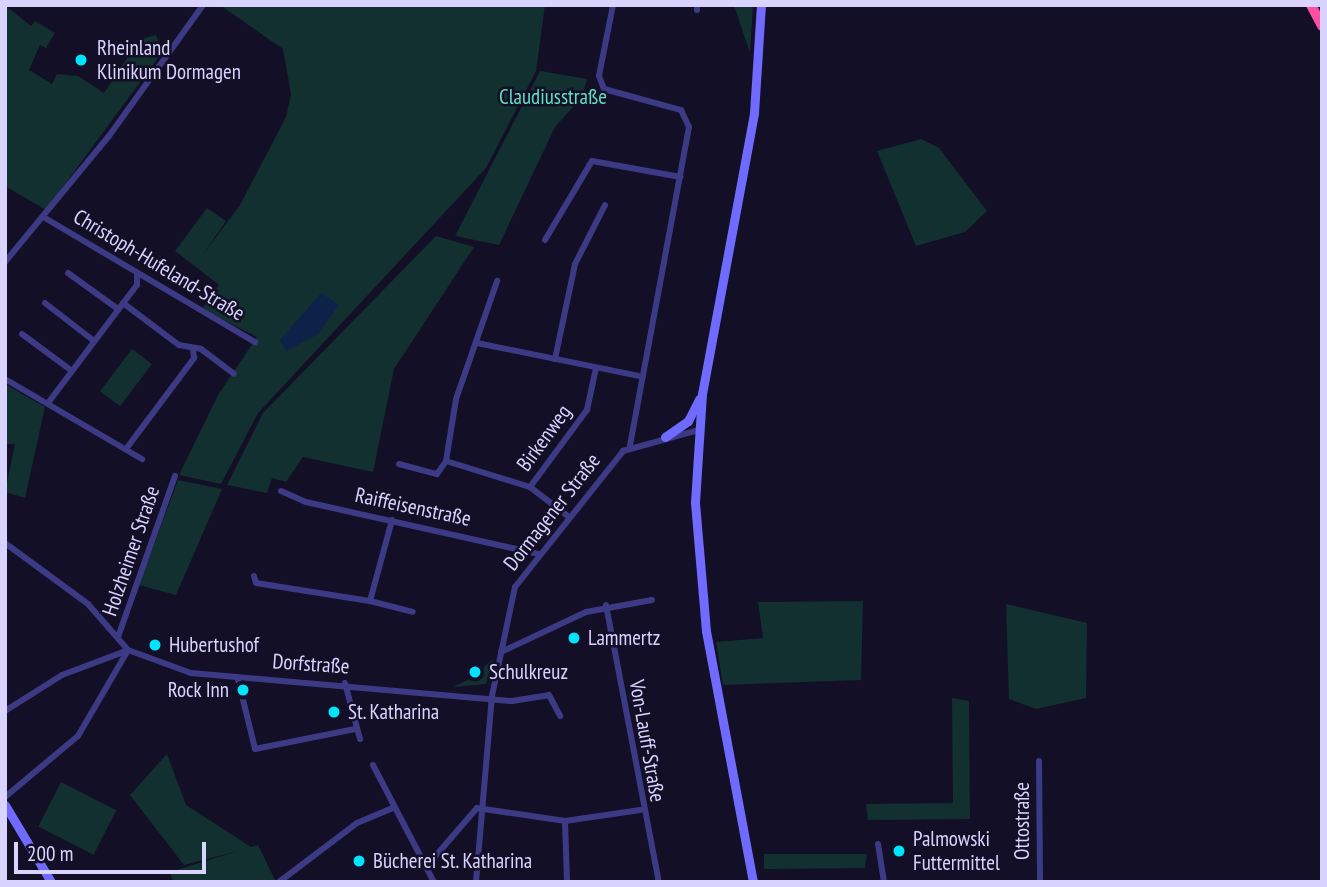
<!DOCTYPE html>
<html>
<head>
<meta charset="utf-8">
<style>
  body { margin:0 }
  #map { position:relative; width:1327px; height:887px; overflow:hidden; background:#130f26; font-family:"PT Sans Narrow",sans-serif }
  div>[style] { position:absolute }
  [style*='--x'] { left:calc(var(--x)*1px); top:calc(var(--y)*1px); width:calc(var(--w)*1px); rotate:calc(var(--a)*1deg) }
  .green>* { inset:0; background:#12302f; transform-origin:0 0 }
  .water>* { inset:0; background:#0c2248 }
  .street>* { height:6px; margin:-3px; padding:0 3px; transform-origin:3px; border-radius:3px; background:#3d3a85 }
  .secondary>* { height:9px; margin:-4.5px; padding:0 4.5px; transform-origin:4.5px; border-radius:4.5px; background:#6f6bff }
  .highway>* { height:10px; margin:-5px; padding:0 5px; transform-origin:5px; border-radius:5px; background:#ff4fa3 }
  .dots>* { width:19px; height:19px; translate:-50% -50%; box-sizing:border-box; border:4px solid #130f26; border-radius:50% }
  span { translate:-50% -50%; white-space:nowrap; text-align:center; line-height:1.15; -webkit-text-stroke:5px #130f26; paint-order:stroke }
  .poi-label { font-size:21px; color:#d9d4ff }
  .left { translate:0 -50%; text-align:left }
  .right { translate:-100% -50%; text-align:right }
  .park-label { font-size:21px; color:#5fe0c0 }
  .street-label { font-size:21px; color:#d9d4ff }
  .frame { position:absolute; inset:0; border:7px solid #d9d4ff; pointer-events:none }
  .scale { position:absolute; left:14px; top:842px; width:192px; height:32px; box-sizing:border-box; border:4px solid #d9d4ff; border-top:0; padding-left:9px; font-size:21px; line-height:24px; white-space:nowrap; color:#d9d4ff; -webkit-text-stroke:5px #130f26; paint-order:stroke }
</style>
</head>
<body>
<div id="map">
  <div class="green">
    <i style="clip-path:polygon(5px 5px,31px 26px,35px 21px,55px 33px,46px 48px,40px 45px,29px 70px,52px 84px,57px 74px,78px 76px,104px 93px,139px 40px,156px 35px,163px 51px,46px 210px,5px 186px)"></i>
    <i style="clip-path:polygon(220px 5px,545px 5px,536px 71px,486px 168px,258px 413px,221px 484px,179px 475px,218px 395px,257px 337px,202px 309px,219px 285px,175px 251px,207px 208px,226px 221px,201px 257px,240px 205px,286px 117px,291px 94px,283px 49px)"></i>
    <i style="clip-path:polygon(735px 5px,753px 5px,750px 53px,735px 8px)"></i>
    <i style="clip-path:polygon(540px 71px,587px 79px,582px 97px,555px 127px,499px 245px,455px 236px)"></i>
    <i style="clip-path:polygon(921px 139px,939px 148px,987px 211px,965px 232px,916px 246px,877px 151px)"></i>
    <i style="clip-path:polygon(436px 236px,474px 247px,394px 369px,373px 472px,303px 457px,286px 482px,272px 478px,267px 493px,227px 485px,263px 413px)"></i>
    <i style="left:132px;top:349px;width:25px;height:53px;rotate:37deg"></i>
    <i style="clip-path:polygon(5px 384px,45px 407px,25px 498px,5px 492px,15px 444px,5px 444px)"></i>
    <i style="clip-path:polygon(178px 480px,222px 489px,176px 595px,139px 585px)"></i>
    <i style="clip-path:polygon(863px 601px,861px 680px,723px 685px,716px 642px,763px 638px,758px 602px)"></i>
    <i style="clip-path:polygon(1006px 604px,1087px 623px,1086px 698px,1036px 709px,1009px 699px)"></i>
    <i style="clip-path:polygon(493px 659px,486px 684px,453px 687px,472px 678px)"></i>
    <i style="clip-path:polygon(952px 698px,969px 701px,970px 819px,868px 820px,866px 804px,953px 803px)"></i>
    <i style="clip-path:polygon(167px 754px,186px 805px,251px 847px,258px 845px,276px 882px,173px 882px,170px 872px,238px 851px,184px 865px,130px 795px)"></i>
    <i style="left:61px;top:782px;width:62px;height:50px;rotate:27deg"></i>
    <i style="clip-path:polygon(764px 854px,867px 854px,865px 868px,777px 869px,764px 869px)"></i>
  </div>
  <div class="water">
    <i style="clip-path:polygon(321px 293px,339px 305px,318px 334px,286px 351px,280px 340px)"></i>
  </div>
  <div class="street">
    <i style="--x:613;--y:5;--w:72;--a:101.2"></i>
    <i style="--x:599;--y:76;--w:14;--a:69"></i>
    <i style="--x:604;--y:89;--w:80;--a:15.3"></i>
    <i style="--x:681;--y:110;--w:19;--a:65"></i>
    <i style="--x:689;--y:127;--w:324;--a:100.5"></i>
    <i style="--x:697;--y:10;--w:5;--a:-90"></i>
    <i style="--x:45;--y:218;--w:244;--a:30.6"></i>
    <i style="--x:545;--y:240;--w:92;--a:-59.3"></i>
    <i style="--x:592;--y:161;--w:90;--a:10.2"></i>
    <i style="--x:5;--y:262;--w:163;--a:-50.5"></i>
    <i style="--x:109;--y:136;--w:161;--a:-54.3"></i>
    <i style="--x:68;--y:273;--w:62;--a:35.8"></i>
    <i style="--x:45;--y:303;--w:62;--a:37.8"></i>
    <i style="--x:123;--y:303;--w:70;--a:36.9"></i>
    <i style="--x:179;--y:345;--w:22;--a:10"></i>
    <i style="--x:201;--y:349;--w:41;--a:37.1"></i>
    <i style="--x:22;--y:334;--w:62;--a:36.5"></i>
    <i style="--x:477;--y:343;--w:165;--a:11.5"></i>
    <i style="--x:555;--y:359;--w:97;--a:-78.1"></i>
    <i style="--x:575;--y:264;--w:66;--a:-63"></i>
    <i style="--x:5;--y:379;--w:159;--a:30.3"></i>
    <i style="--x:48;--y:403;--w:148;--a:-53"></i>
    <i style="--x:137;--y:285;--w:11;--a:-90"></i>
    <i style="--x:126;--y:449;--w:114;--a:-53.2"></i>
    <i style="--x:194;--y:358;--w:9;--a:-96"></i>
    <i style="--x:446;--y:461;--w:88;--a:17.2"></i>
    <i style="--x:530;--y:487;--w:49;--a:37.6"></i>
    <i style="--x:399;--y:464;--w:39;--a:15"></i>
    <i style="--x:437;--y:474;--w:16;--a:-55"></i>
    <i style="--x:446;--y:461;--w:63;--a:-80.8"></i>
    <i style="--x:456;--y:399;--w:125;--a:-70.8"></i>
    <i style="--x:530;--y:487;--w:96;--a:-53.5"></i>
    <i style="--x:587;--y:410;--w:43;--a:-77.9"></i>
    <i style="--x:281;--y:491;--w:27;--a:24"></i>
    <i style="--x:306;--y:502;--w:239;--a:12.6"></i>
    <i style="--x:5;--y:543;--w:103;--a:36.3"></i>
    <i style="--x:88;--y:604;--w:61;--a:49"></i>
    <i style="--x:128;--y:650;--w:67;--a:20.1"></i>
    <i style="--x:191;--y:673;--w:322;--a:5"></i>
    <i style="--x:512;--y:701;--w:37;--a:-9"></i>
    <i style="--x:549;--y:695;--w:24;--a:62"></i>
    <i style="--x:254;--y:576;--w:7;--a:74"></i>
    <i style="--x:256;--y:583;--w:115;--a:9"></i>
    <i style="--x:370;--y:601;--w:84;--a:-74.8"></i>
    <i style="--x:370;--y:601;--w:44;--a:14.3"></i>
    <i style="--x:606;--y:605;--w:282;--a:79.2"></i>
    <i style="--x:118;--y:637;--w:171;--a:-70.5"></i>
    <i style="--x:501;--y:652;--w:94;--a:-25.2"></i>
    <i style="--x:586;--y:612;--w:67;--a:-10.3"></i>
    <i style="--x:238;--y:679;--w:72;--a:76.3"></i>
    <i style="--x:255;--y:749;--w:102;--a:-11.3"></i>
    <i style="--x:345;--y:683;--w:58;--a:75"></i>
    <i style="--x:5;--y:711;--w:67;--a:-32.3"></i>
    <i style="--x:62;--y:675;--w:68;--a:-20.6"></i>
    <i style="--x:1039;--y:761;--w:121;--a:89.5"></i>
    <i style="--x:373;--y:765;--w:132;--a:62.5"></i>
    <i style="--x:5;--y:797;--w:95;--a:-39.9"></i>
    <i style="--x:78;--y:736;--w:99;--a:-59.8"></i>
    <i style="--x:565;--y:821;--w:61;--a:88.1"></i>
    <i style="--x:878;--y:844;--w:38;--a:81"></i>
    <i style="--x:426;--y:867;--w:78;--a:-49.2"></i>
    <i style="--x:477;--y:808;--w:89;--a:8.4"></i>
    <i style="--x:565;--y:821;--w:76;--a:-8.3"></i>
    <i style="--x:279;--y:882;--w:98;--a:-37.1"></i>
    <i style="--x:357;--y:823;--w:41;--a:-22.8"></i>
    <i style="--x:476;--y:882;--w:187;--a:-85.1"></i>
    <i style="--x:492;--y:696;--w:111;--a:-78.1"></i>
    <i style="--x:515;--y:587;--w:174;--a:-51.5"></i>
    <i style="--x:623;--y:451;--w:78;--a:-15.6"></i>
  </div>
  <div class="secondary">
    <i style="--x:665;--y:437;--w:28;--a:-35"></i>
    <i style="--x:688;--y:421;--w:25;--a:-63"></i>
    <i style="--x:5;--y:805;--w:90;--a:59.1"></i>
    <i style="--x:753;--y:882;--w:255;--a:-100.6"></i>
    <i style="--x:706;--y:631;--w:129;--a:-94.9"></i>
    <i style="--x:695;--y:502;--w:108;--a:-86.3"></i>
    <i style="--x:702;--y:394;--w:286;--a:-79.5"></i>
    <i style="--x:754;--y:113;--w:108;--a:-86.3"></i>
  </div>
  <div class="highway">
    <i style="--x:1311;--y:5;--w:24;--a:62"></i>
  </div>
  <div class="dots">
    <i style="left:81px;top:60px;background:#00e5ff"></i>
    <i style="left:574px;top:638px;background:#00e5ff"></i>
    <i style="left:155px;top:645px;background:#00e5ff"></i>
    <i style="left:475px;top:672px;background:#00e5ff"></i>
    <i style="left:243px;top:690px;background:#00e5ff"></i>
    <i style="left:334px;top:712px;background:#00e5ff"></i>
    <i style="left:899px;top:851px;background:#00e5ff"></i>
    <i style="left:359px;top:861px;background:#00e5ff"></i>
  </div>
  <div class="poi-label">
    <span class="left" style="left:97px;top:60px">Rheinland<br>Klinikum Dormagen</span>
    <span class="left" style="left:588px;top:638px">Lammertz</span>
    <span class="left" style="left:169px;top:645px">Hubertushof</span>
    <span class="left" style="left:489px;top:672px">Schulkreuz</span>
    <span class="right" style="left:229px;top:690px">Rock Inn</span>
    <span class="left" style="left:348px;top:712px">St. Katharina</span>
    <span class="left" style="left:913px;top:851px">Palmowski<br>Futtermittel</span>
    <span class="left" style="left:373px;top:861px">Bücherei St. Katharina</span>
  </div>
  <div class="park-label">
    <span style="left:553px;top:97px">Claudiusstraße</span>
  </div>
  <div class="street-label">
    <span style="left:159px;top:265px;rotate:31deg">Christoph-Hufeland-Straße</span>
    <span style="left:544px;top:438px;rotate:-54deg">Birkenweg</span>
    <span style="left:413px;top:507px;rotate:12deg">Raiffeisenstraße</span>
    <span style="left:552px;top:512px;rotate:-52deg">Dormagener Straße</span>
    <span style="left:131px;top:551px;rotate:-71deg">Holzheimer Straße</span>
    <span style="left:311px;top:664px;rotate:4deg">Dorfstraße</span>
    <span style="left:647px;top:741px;rotate:80deg">Von-Lauff-Straße</span>
    <span style="left:1022px;top:821px;rotate:-90deg">Ottostraße</span>
  </div>
  <div class="frame"></div>
  <div class="scale">200 m</div>
</div>
</body>
</html>
